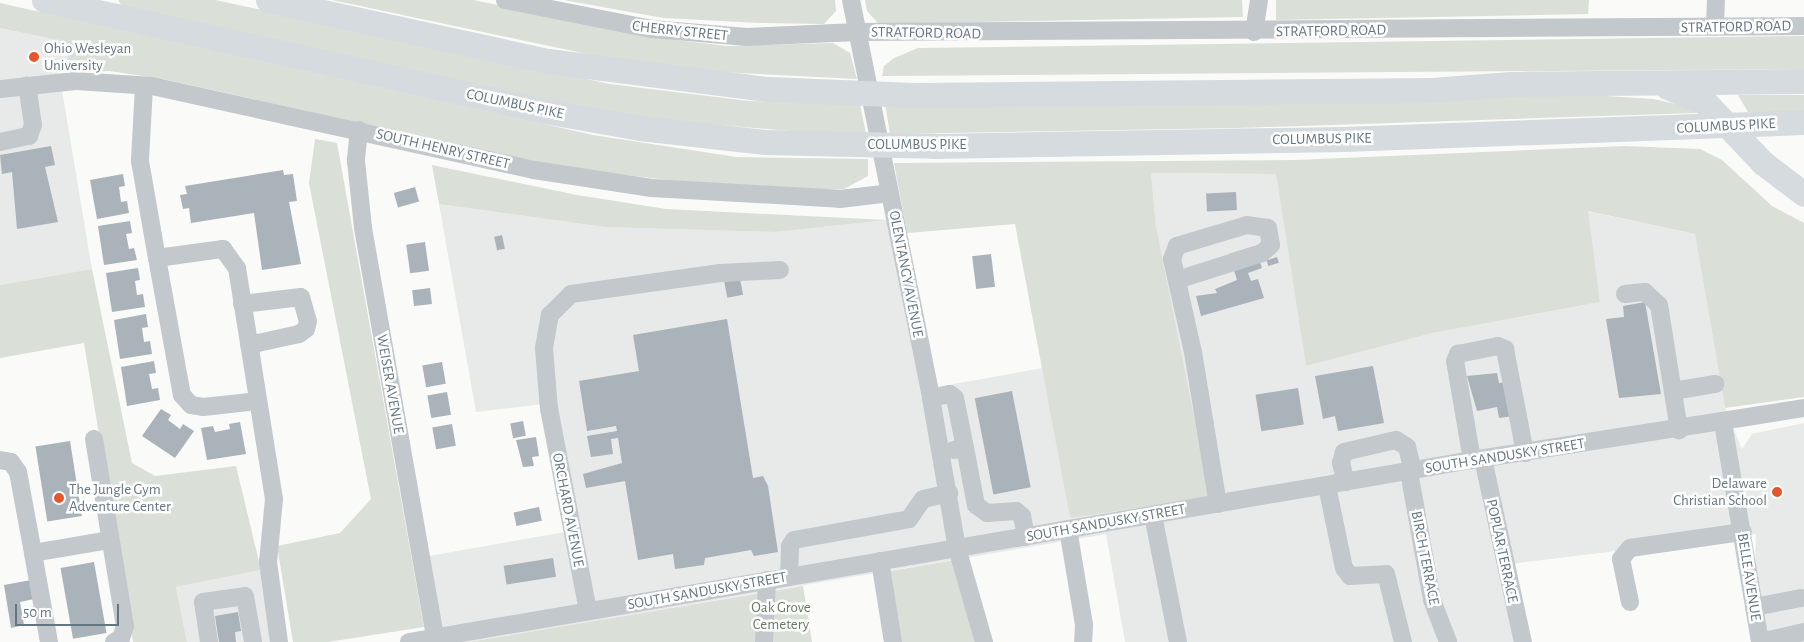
<!DOCTYPE html>
<html>
<head>
<meta charset="utf-8">
<style>
  body { margin:0 }
  #map { position:relative; width:1804px; height:642px; overflow:hidden; background:#fafaf8; font-family:"Alegreya Sans",sans-serif }
  div>[style] { position:absolute }
  [style*='--x'] { left:calc(var(--x)*1px); top:calc(var(--y)*1px); width:calc(var(--w)*1px); rotate:calc(var(--a)*1deg) }
  .built>* { inset:0; background:#e8e9e9 }
  .green>* { inset:0; background:#dadfd7 }
  .building>* { inset:0; background:#aab3b9; transform-origin:0 0 }
  .minor>* { height:18px; margin:-9px; padding:0 9px; transform-origin:9px; border-radius:9px; background:#c3c8cc }
  .highway>* { height:25px; margin:-12.5px; padding:0 12.5px; transform-origin:12.5px; border-radius:12.5px; background:#d6dbdf }
  .dots>* { width:14px; height:14px; translate:-50% -50%; box-sizing:border-box; border:2px solid #fff; border-radius:50% }
  span { translate:-50% -50%; white-space:nowrap; text-align:center; line-height:1.15; -webkit-text-stroke:5px #fff; paint-order:stroke }
  .street-label { font-size:15px; color:#657683 }
  .poi-label { font-size:15px; color:#657683 }
  .left { translate:0 -50%; text-align:left }
  .right { translate:-100% -50%; text-align:right }
  .park-label { font-size:15px; color:#687a64 }
  .scale { position:absolute; left:15px; top:604px; width:104px; height:22px; box-sizing:border-box; border:2px solid #657683; border-top:0; padding-left:6px; font-size:15px; line-height:18px; white-space:nowrap; color:#657683; -webkit-text-stroke:4px #fff; paint-order:stroke }
</style>
</head>
<body>
<div id="map">
  <div class="built">
    <i style="clip-path:polygon(0 28px,66px 42px,70px 72px,59px 72px,92px 269px,0 285px)"></i>
    <i style="clip-path:polygon(1151px 173px,1276px 174px,1306px 366px,1433px 333px,1600px 302px,1587px 211px,1695px 234px,1725px 408px,1742px 449px,1752px 434px,1804px 423px,1804px 642px,1768px 642px,1755px 568px,1756px 534px,1510px 564px,1527px 642px,1125px 642px,1106px 534px,469px 642px,428px 642px,412px 559px,565px 532px,543px 404px,476px 412px,439px 204px,604px 227px,775px 232px,904px 218px,937px 387px,1043px 368px,1070px 518px,1156px 227px)"></i>
    <i style="clip-path:polygon(261px 570px,273px 642px,187px 642px,176px 587px)"></i>
  </div>
  <div class="green">
    <i style="clip-path:polygon(118px 0,215px 0,610px 84px,749px 101px,860px 105px,866px 133px,803px 132px,622px 117px,123px 8px)"></i>
    <i style="clip-path:polygon(332px 0,473px 0,658px 38px,728px 46px,833px 43px,850px 53px,857px 79px,700px 71px,592px 55px)"></i>
    <i style="clip-path:polygon(564px 0,835px 0,836px 11px,824px 24px,760px 23px,663px 18px)"></i>
    <i style="clip-path:polygon(865px 0,1242px 0,1243px 17px,879px 24px,867px 11px)"></i>
    <i style="clip-path:polygon(1276px 0,1589px 0,1588px 14px,1276px 20px)"></i>
    <i style="clip-path:polygon(0 3px,593px 135px,736px 157px,868px 159px,868px 176px,844px 189px,794px 189px,692px 183px,560px 167px,163px 79px,109px 71px,70px 72px,66px 42px,0 28px)"></i>
    <i style="clip-path:polygon(1804px 36px,1804px 69px,882px 76px,884px 66px,894px 58px,918px 48px)"></i>
    <i style="clip-path:polygon(1590px 95px,1653px 99px,1694px 108px,1696px 113px,1237px 128px,890px 134px,885px 103px)"></i>
    <i style="clip-path:polygon(1738px 95px,1804px 95px,1804px 112px,1748px 112px)"></i>
    <i style="clip-path:polygon(315px 139px,337px 143px,424px 627px,328px 642px,293px 642px,277px 546px,340px 533px,371px 499px,309px 183px)"></i>
    <i style="clip-path:polygon(1624px 146px,1700px 149px,1722px 160px,1772px 206px,1804px 223px,1804px 397px,1725px 408px,1695px 234px,1588px 211px,1600px 302px,1433px 333px,1306px 366px,1276px 174px,1151px 173px,1156px 227px,1210px 497px,1070px 518px,1015px 224px,907px 233px,894px 163px,1295px 160px)"></i>
    <i style="clip-path:polygon(432px 165px,577px 195px,666px 209px,887px 220px,775px 232px,604px 227px,439px 204px)"></i>
    <i style="clip-path:polygon(92px 269px,132px 463px,155px 476px,236px 466px,261px 570px,176px 587px,187px 642px,133px 642px,84px 343px,0 358px,0 285px)"></i>
    <i style="clip-path:polygon(955px 560px,978px 642px,897px 642px,885px 572px)"></i>
    <i style="clip-path:polygon(803px 586px,812px 642px,469px 642px)"></i>
  </div>
  <div class="building">
    <i style="clip-path:polygon(51px 146px,55px 165px,45px 167px,58px 222px,17px 229px,12px 172px,2px 174px,0 155px)"></i>
    <i style="clip-path:polygon(283px 170px,284px 175px,293px 174px,297px 201px,289px 202px,301px 264px,262px 270px,254px 213px,191px 223px,189px 208px,183px 209px,180px 195px,187px 194px,185px 186px)"></i>
    <i style="clip-path:polygon(123px 174px,125px 186px,119px 187px,121px 202px,127px 201px,129px 213px,97px 219px,90px 180px)"></i>
    <i style="left:415px;top:187px;width:15px;height:22px;rotate:74deg"></i>
    <i style="left:1236px;top:192px;width:18px;height:30px;rotate:87deg"></i>
    <i style="clip-path:polygon(130px 221px,132px 233px,126px 234px,129px 249px,134px 248px,137px 260px,104px 265px,98px 226px)"></i>
    <i style="left:502px;top:235px;width:14px;height:8px;rotate:78deg"></i>
    <i style="left:425px;top:242px;width:29px;height:19px;rotate:82deg"></i>
    <i style="clip-path:polygon(1255px 246px,1262px 268px,1248px 273px,1251px 281px,1258px 279px,1264px 298px,1201px 316px,1196px 296px,1217px 293px,1215px 289px,1237px 280px,1229px 254px)"></i>
    <i style="left:991px;top:254px;width:33px;height:19px;rotate:83deg"></i>
    <i style="left:1277px;top:257px;width:6px;height:11px;rotate:72deg"></i>
    <i style="clip-path:polygon(138px 268px,140px 280px,135px 281px,137px 295px,143px 294px,145px 307px,112px 312px,106px 273px)"></i>
    <i style="left:740px;top:279px;width:16px;height:16px;rotate:79deg"></i>
    <i style="left:430px;top:288px;width:16px;height:18px;rotate:83deg"></i>
    <i style="clip-path:polygon(1645px 302px,1661px 394px,1619px 398px,1606px 319px,1624px 317px,1623px 306px)"></i>
    <i style="clip-path:polygon(146px 314px,148px 327px,142px 328px,144px 342px,150px 341px,152px 354px,120px 359px,114px 320px)"></i>
    <i style="clip-path:polygon(727px 319px,753px 478px,763px 476px,768px 486px,778px 552px,754px 556px,751px 550px,705px 558px,704px 565px,675px 569px,673px 554px,638px 560px,625px 481px,586px 488px,583px 474px,622px 463px,618px 438px,611px 439px,613px 454px,591px 457px,587px 436px,617px 431px,616px 426px,587px 431px,579px 381px,639px 371px,633px 335px)"></i>
    <i style="clip-path:polygon(154px 361px,156px 373px,149px 374px,152px 389px,158px 388px,160px 400px,127px 406px,121px 367px)"></i>
    <i style="left:442px;top:362px;width:22px;height:20px;rotate:80deg"></i>
    <i style="clip-path:polygon(1373px 366px,1384px 423px,1338px 431px,1335px 416px,1323px 419px,1315px 376px)"></i>
    <i style="clip-path:polygon(1497px 373px,1499px 383px,1508px 382px,1514px 416px,1499px 418px,1497px 407px,1477px 411px,1467px 376px)"></i>
    <i style="left:1298px;top:388px;width:37px;height:43px;rotate:81deg"></i>
    <i style="left:1012px;top:391px;width:98px;height:38px;rotate:79deg"></i>
    <i style="left:447px;top:392px;width:23px;height:20px;rotate:80deg"></i>
    <i style="clip-path:polygon(161px 409px,171px 415px,168px 420px,180px 429px,183px 424px,194px 431px,175px 458px,142px 436px)"></i>
    <i style="left:523px;top:421px;width:15px;height:13px;rotate:79deg"></i>
    <i style="clip-path:polygon(240px 422px,246px 454px,207px 460px,201px 428px,213px 426px,215px 432px,230px 429px,229px 424px)"></i>
    <i style="left:452px;top:424px;width:22px;height:20px;rotate:80deg"></i>
    <i style="clip-path:polygon(536px 437px,539px 456px,532px 457px,534px 466px,523px 467px,516px 440px)"></i>
    <i style="left:70px;top:441px;width:76px;height:35px;rotate:81deg"></i>
    <i style="left:539px;top:507px;width:14px;height:26px;rotate:78deg"></i>
    <i style="left:553px;top:558px;width:19px;height:50px;rotate:81deg"></i>
    <i style="left:94px;top:562px;width:72px;height:34px;rotate:80deg"></i>
    <i style="clip-path:polygon(31px 580px,34px 599px,20px 602px,24px 625px,11px 628px,4px 585px)"></i>
    <i style="clip-path:polygon(238px 612px,241px 631px,235px 632px,236px 642px,219px 642px,215px 616px)"></i>
  </div>
  <div class="minor">
    <i style="--x:505;--y:0;--w:150;--a:11.2"></i>
    <i style="--x:652;--y:29;--w:95;--a:4.8"></i>
    <i style="--x:747;--y:37;--w:110;--a:-2.6"></i>
    <i style="--x:857;--y:32;--w:947;--a:-0.36"></i>
    <i style="--x:851;--y:0;--w:406;--a:78.6"></i>
    <i style="--x:931;--y:398;--w:152;--a:80.2"></i>
    <i style="--x:957;--y:548;--w:98;--a:74"></i>
    <i style="--x:1715;--y:27;--w:27;--a:-88"></i>
    <i style="--x:1254;--y:32;--w:32;--a:-81"></i>
    <i style="--x:144;--y:86;--w:75;--a:93.1"></i>
    <i style="--x:140;--y:161;--w:98;--a:80.1"></i>
    <i style="--x:157;--y:258;--w:67;--a:-7.8"></i>
    <i style="--x:223;--y:249;--w:24;--a:54"></i>
    <i style="--x:237;--y:268;--w:234;--a:80.9"></i>
    <i style="--x:274;--y:499;--w:63;--a:95.4"></i>
    <i style="--x:268;--y:562;--w:81;--a:82.2"></i>
    <i style="--x:0;--y:89;--w:76;--a:-6"></i>
    <i style="--x:76;--y:81;--w:76;--a:3.8"></i>
    <i style="--x:152;--y:86;--w:391;--a:12.4"></i>
    <i style="--x:534;--y:170;--w:119;--a:8.7"></i>
    <i style="--x:652;--y:188;--w:188;--a:3.3"></i>
    <i style="--x:840;--y:199;--w:50;--a:-6.8"></i>
    <i style="--x:359;--y:130;--w:31;--a:96"></i>
    <i style="--x:356;--y:161;--w:67;--a:84"></i>
    <i style="--x:363;--y:228;--w:416;--a:80"></i>
    <i style="--x:0;--y:142;--w:30;--a:-12"></i>
    <i style="--x:29;--y:136;--w:12;--a:-70"></i>
    <i style="--x:33;--y:125;--w:40;--a:-98.5"></i>
    <i style="--x:157;--y:258;--w:139;--a:79.7"></i>
    <i style="--x:182;--y:395;--w:13;--a:48"></i>
    <i style="--x:191;--y:405;--w:12;--a:9"></i>
    <i style="--x:203;--y:407;--w:54;--a:-6.3"></i>
    <i style="--x:1177;--y:280;--w:89;--a:-17.6"></i>
    <i style="--x:1262;--y:253;--w:12;--a:-42"></i>
    <i style="--x:1271;--y:245;--w:17;--a:-100"></i>
    <i style="--x:1268;--y:228;--w:21;--a:-172"></i>
    <i style="--x:1247;--y:225;--w:73;--a:163.3"></i>
    <i style="--x:1177;--y:246;--w:14;--a:111"></i>
    <i style="--x:1172;--y:259;--w:95;--a:77.3"></i>
    <i style="--x:1193;--y:352;--w:154;--a:80.7"></i>
    <i style="--x:1625;--y:294;--w:20;--a:-6"></i>
    <i style="--x:1645;--y:292;--w:19;--a:43"></i>
    <i style="--x:1659;--y:305;--w:127;--a:80.9"></i>
    <i style="--x:242;--y:304;--w:59;--a:-6.8"></i>
    <i style="--x:301;--y:297;--w:25;--a:74"></i>
    <i style="--x:308;--y:321;--w:8;--a:104"></i>
    <i style="--x:306;--y:329;--w:9;--a:144"></i>
    <i style="--x:299;--y:334;--w:51;--a:167.6"></i>
    <i style="--x:1673;--y:391;--w:43;--a:-9.5"></i>
    <i style="--x:931;--y:398;--w:19;--a:-12"></i>
    <i style="--x:950;--y:394;--w:6;--a:39"></i>
    <i style="--x:955;--y:398;--w:51;--a:78.7"></i>
    <i style="--x:965;--y:448;--w:11;--a:170"></i>
    <i style="--x:1723;--y:423;--w:222;--a:80.4"></i>
    <i style="--x:94;--y:439;--w:190;--a:80.6"></i>
    <i style="--x:125;--y:626;--w:13;--a:108"></i>
    <i style="--x:121;--y:638;--w:8;--a:150"></i>
    <i style="--x:965;--y:448;--w:58;--a:79.1"></i>
    <i style="--x:976;--y:505;--w:14;--a:36"></i>
    <i style="--x:987;--y:513;--w:29;--a:-4"></i>
    <i style="--x:1016;--y:511;--w:8;--a:40"></i>
    <i style="--x:1022;--y:516;--w:21;--a:79"></i>
    <i style="--x:1483;--y:459;--w:187;--a:77.7"></i>
    <i style="--x:0;--y:460;--w:11;--a:10"></i>
    <i style="--x:11;--y:462;--w:12;--a:55"></i>
    <i style="--x:18;--y:472;--w:82;--a:79.5"></i>
    <i style="--x:1472;--y:460;--w:100;--a:-99.7"></i>
    <i style="--x:1455;--y:361;--w:8;--a:-67"></i>
    <i style="--x:1458;--y:354;--w:41;--a:-11.3"></i>
    <i style="--x:1498;--y:346;--w:8;--a:23"></i>
    <i style="--x:1505;--y:349;--w:106;--a:79.1"></i>
    <i style="--x:1409;--y:472;--w:130;--a:79.8"></i>
    <i style="--x:1432;--y:600;--w:45;--a:69.1"></i>
    <i style="--x:1346;--y:482;--w:20;--a:-105"></i>
    <i style="--x:1341;--y:463;--w:11;--a:-75"></i>
    <i style="--x:1344;--y:452;--w:53;--a:-13"></i>
    <i style="--x:1396;--y:440;--w:13;--a:32"></i>
    <i style="--x:1407;--y:447;--w:25;--a:76"></i>
    <i style="--x:1327;--y:486;--w:84;--a:78.3"></i>
    <i style="--x:1344;--y:568;--w:10;--a:53"></i>
    <i style="--x:1350;--y:576;--w:36;--a:-3"></i>
    <i style="--x:1386;--y:574;--w:70;--a:76"></i>
    <i style="--x:1153;--y:515;--w:129;--a:78.9"></i>
    <i style="--x:1068;--y:529;--w:97;--a:80.5"></i>
    <i style="--x:1084;--y:625;--w:17;--a:93"></i>
    <i style="--x:880;--y:561;--w:82;--a:80.9"></i>
    <i style="--x:789;--y:577;--w:31;--a:-88"></i>
    <i style="--x:790;--y:546;--w:7;--a:-56"></i>
    <i style="--x:794;--y:540;--w:117;--a:-10.3"></i>
    <i style="--x:909;--y:519;--w:24;--a:-55"></i>
    <i style="--x:923;--y:499;--w:27;--a:-13"></i>
    <i style="--x:1630;--y:602;--w:44;--a:-101.8"></i>
    <i style="--x:1621;--y:559;--w:14;--a:-51"></i>
    <i style="--x:1630;--y:548;--w:114;--a:-8.1"></i>
    <i style="--x:1754;--y:607;--w:48;--a:-10.8"></i>
    <i style="--x:588;--y:611;--w:206;--a:-100.9"></i>
    <i style="--x:549;--y:409;--w:61;--a:-94.7"></i>
    <i style="--x:544;--y:348;--w:34;--a:-80"></i>
    <i style="--x:550;--y:315;--w:30;--a:-45"></i>
    <i style="--x:571;--y:294;--w:151;--a:-8"></i>
    <i style="--x:721;--y:273;--w:59;--a:-2.9"></i>
    <i style="--x:49;--y:642;--w:90;--a:-100.2"></i>
    <i style="--x:33;--y:553;--w:78;--a:-9.6"></i>
    <i style="--x:209;--y:642;--w:40;--a:-98.5"></i>
    <i style="--x:203;--y:602;--w:42;--a:-8.1"></i>
    <i style="--x:245;--y:596;--w:47;--a:80.1"></i>
    <i style="--x:409;--y:642;--w:1078;--a:-9.72"></i>
    <i style="--x:1472;--y:460;--w:336;--a:-8.9"></i>
    <i style="--x:764;--y:642;--w:62;--a:-87.2"></i>
    <i style="--x:1760;--y:642;--w:45;--a:-12.8"></i>
  </div>
  <div class="highway">
    <i style="--x:44;--y:0;--w:512;--a:12.52"></i>
    <i style="--x:544;--y:111;--w:97;--a:10"></i>
    <i style="--x:640;--y:128;--w:126;--a:6.4"></i>
    <i style="--x:765;--y:142;--w:170;--a:1.3"></i>
    <i style="--x:935;--y:146;--w:408;--a:-1"></i>
    <i style="--x:1343;--y:139;--w:461;--a:-2.1"></i>
    <i style="--x:268;--y:0;--w:287;--a:12.3"></i>
    <i style="--x:548;--y:61;--w:222;--a:7.3"></i>
    <i style="--x:768;--y:89;--w:146;--a:2.4"></i>
    <i style="--x:914;--y:95;--w:518;--a:-0.55"></i>
    <i style="--x:1432;--y:90;--w:79;--a:-4.3"></i>
    <i style="--x:1511;--y:84;--w:293;--a:-0.6"></i>
    <i style="--x:1667;--y:87;--w:42;--a:22.3"></i>
    <i style="--x:1706;--y:103;--w:83;--a:46.5"></i>
    <i style="--x:1763;--y:163;--w:51;--a:37.1"></i>
  </div>
  <div class="dots">
    <i style="left:34px;top:57px;background:#e4572e"></i>
    <i style="left:1777px;top:492px;background:#e4572e"></i>
    <i style="left:59px;top:498px;background:#e4572e"></i>
  </div>
  <div class="street-label">
    <span style="left:1736px;top:27px;rotate:-1deg">STRATFORD ROAD</span>
    <span style="left:680px;top:31px;rotate:6deg">CHERRY STREET</span>
    <span style="left:1331px;top:31px;rotate:-1deg">STRATFORD ROAD</span>
    <span style="left:926px;top:33px;rotate:1deg">STRATFORD ROAD</span>
    <span style="left:515px;top:104px;rotate:12deg">COLUMBUS PIKE</span>
    <span style="left:1726px;top:126px;rotate:-3deg">COLUMBUS PIKE</span>
    <span style="left:1322px;top:139px;rotate:-1deg">COLUMBUS PIKE</span>
    <span style="left:917px;top:145px">COLUMBUS PIKE</span>
    <span style="left:443px;top:149px;rotate:13deg">SOUTH HENRY STREET</span>
    <span style="left:906px;top:274px;rotate:79deg">OLENTANGY AVENUE</span>
    <span style="left:390px;top:384px;rotate:80deg">WEISER AVENUE</span>
    <span style="left:1505px;top:456px;rotate:-9deg">SOUTH SANDUSKY STREET</span>
    <span style="left:568px;top:510px;rotate:79deg">ORCHARD AVENUE</span>
    <span style="left:1106px;top:523px;rotate:-10deg">SOUTH SANDUSKY STREET</span>
    <span style="left:1502px;top:551px;rotate:78deg">POPLAR TERRACE</span>
    <span style="left:1425px;top:558px;rotate:79deg">BIRCH TERRACE</span>
    <span style="left:1749px;top:577px;rotate:81deg">BELLE AVENUE</span>
    <span style="left:707px;top:591px;rotate:-10deg">SOUTH SANDUSKY STREET</span>
  </div>
  <div class="poi-label">
    <span class="left" style="left:44px;top:57px">Ohio Wesleyan<br>University</span>
    <span class="right" style="left:1767px;top:492px">Delaware<br>Christian School</span>
    <span class="left" style="left:69px;top:498px">The Jungle Gym<br>Adventure Center</span>
  </div>
  <div class="park-label">
    <span style="left:781px;top:616px">Oak Grove<br>Cemetery</span>
  </div>
  <div class="scale">50 m</div>
</div>
</body>
</html>
